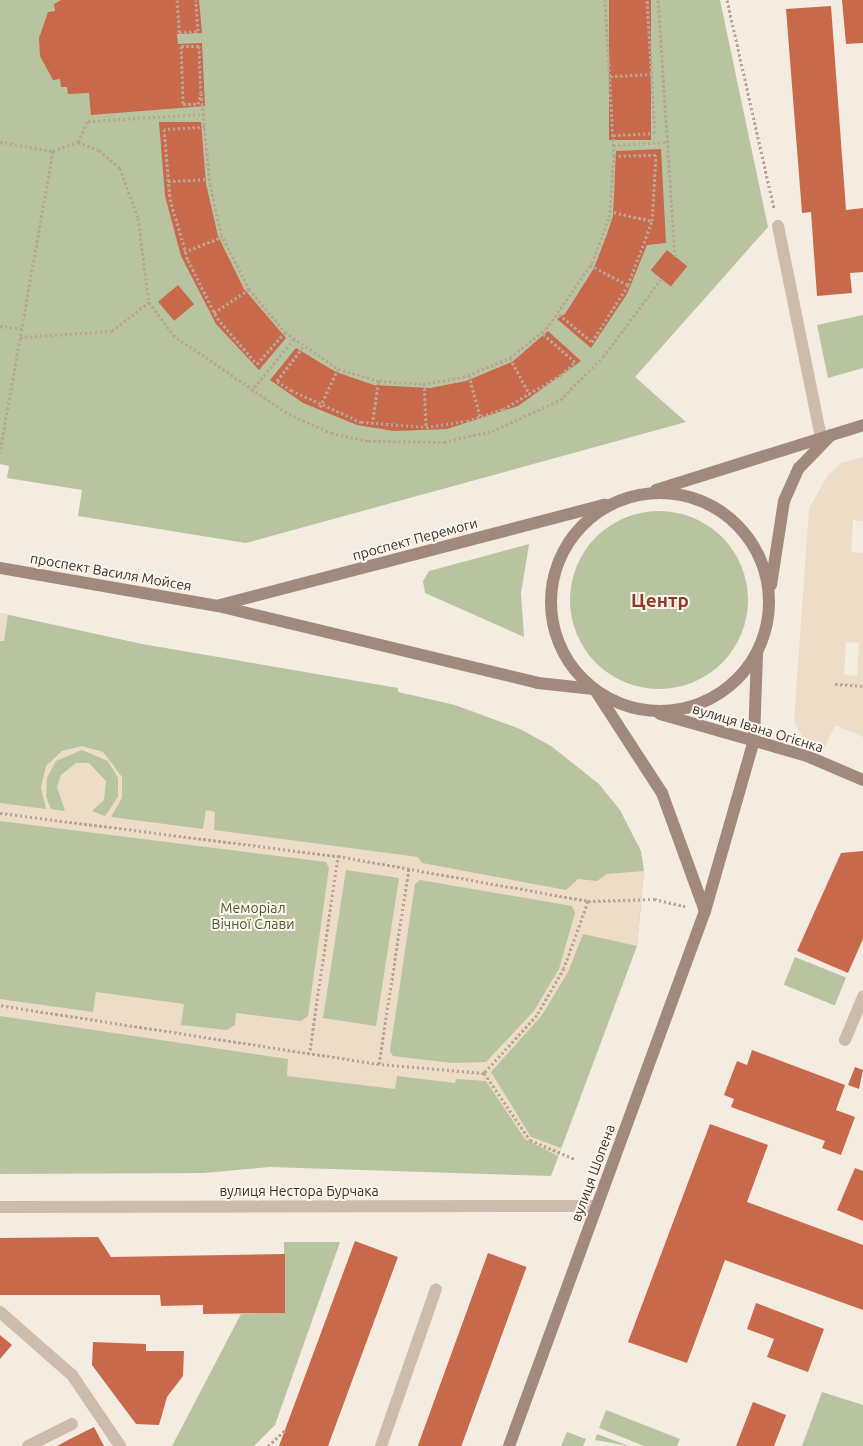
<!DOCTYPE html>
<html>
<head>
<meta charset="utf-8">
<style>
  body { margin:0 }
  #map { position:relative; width:863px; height:1446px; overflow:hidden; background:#f4ebe1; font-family:Ubuntu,sans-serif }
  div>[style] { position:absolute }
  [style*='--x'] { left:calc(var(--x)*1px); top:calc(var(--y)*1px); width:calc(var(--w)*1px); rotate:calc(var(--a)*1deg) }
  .green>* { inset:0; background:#b8c4a0; transform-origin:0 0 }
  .round { border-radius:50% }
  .plaza>* { inset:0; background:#ecdcc8 }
  .building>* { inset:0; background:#c8694b; transform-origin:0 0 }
  .path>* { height:3px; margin-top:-1.5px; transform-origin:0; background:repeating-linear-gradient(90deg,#b9a596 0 2.5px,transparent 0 5px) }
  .lane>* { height:12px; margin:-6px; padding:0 6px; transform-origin:6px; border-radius:6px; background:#cdbbac }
  .street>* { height:12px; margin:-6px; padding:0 6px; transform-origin:6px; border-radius:6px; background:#cdbbac }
  .secondary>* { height:12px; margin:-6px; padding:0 6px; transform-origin:6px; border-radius:6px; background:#a18a7d }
  .secondary>.ring { margin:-6px; padding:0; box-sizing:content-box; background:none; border:12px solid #a18a7d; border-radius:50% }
  span { translate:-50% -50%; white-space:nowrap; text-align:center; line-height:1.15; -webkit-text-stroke:4px #fbf5ee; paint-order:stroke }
  .street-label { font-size:14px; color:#3b302b }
  .park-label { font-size:14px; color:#4a5a2e }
  .district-label { font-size:19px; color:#8c3b22; font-weight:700 }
</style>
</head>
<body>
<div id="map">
  <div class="green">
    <i style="clip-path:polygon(0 0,720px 0,768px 227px,635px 377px,686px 422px,246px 543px,78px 516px,82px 490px,7px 478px,9px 466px,0 464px)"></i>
    <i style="clip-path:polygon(863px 315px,863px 368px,828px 378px,817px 325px)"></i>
    <i class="round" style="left:570px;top:511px;width:178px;height:178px"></i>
    <i style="clip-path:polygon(529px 544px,521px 593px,524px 637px,425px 593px,423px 581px,429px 571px)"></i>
    <i style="clip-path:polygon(0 613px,142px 644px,398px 688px,398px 692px,455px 705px,520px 729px,551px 746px,599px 784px,620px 810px,641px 851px,644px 871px,637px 946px,551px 1176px,269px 1167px,204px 1173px,0 1174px)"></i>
    <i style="left:795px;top:957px;width:55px;height:30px;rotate:22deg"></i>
    <i style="clip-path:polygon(284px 1242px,340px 1242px,275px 1425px,254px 1446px,172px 1446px,241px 1314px,285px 1313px)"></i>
    <i style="clip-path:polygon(822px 1392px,863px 1405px,863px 1446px,802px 1446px)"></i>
    <i style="clip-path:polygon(606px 1410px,680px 1439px,677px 1446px,644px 1446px,599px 1428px)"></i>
    <i style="clip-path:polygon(567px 1432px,586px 1439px,583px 1446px,561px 1446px)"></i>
    <i style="clip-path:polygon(597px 1434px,629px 1446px,595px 1440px)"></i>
  </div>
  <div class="plaza">
    <i style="clip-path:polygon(evenodd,863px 457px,863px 521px,853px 520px,851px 552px,863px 553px,863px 737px,835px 725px,825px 747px,803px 738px,794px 721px,809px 509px,827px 476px,841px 463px,863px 457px,846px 642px,859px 643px,857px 676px,844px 675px,846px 642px)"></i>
    <i style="clip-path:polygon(0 613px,8px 614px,4px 641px,0 641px)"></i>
    <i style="clip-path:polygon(evenodd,82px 746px,103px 752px,122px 777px,122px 798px,111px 817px,203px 829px,206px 810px,215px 812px,214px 830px,418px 857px,422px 863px,566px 890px,578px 879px,597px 881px,607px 874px,644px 871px,637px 946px,583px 934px,568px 972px,542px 1015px,491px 1072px,531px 1137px,561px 1148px,558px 1156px,525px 1139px,486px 1081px,456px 1079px,455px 1083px,397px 1076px,395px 1089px,287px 1076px,288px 1059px,0 1016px,0 999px,93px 1012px,96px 992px,184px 1004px,181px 1025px,227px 1030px,235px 1025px,236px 1013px,301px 1021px,308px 1016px,329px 868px,326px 862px,0 821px,0 803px,46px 809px,41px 787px,46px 766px,62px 751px,82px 746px,82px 750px,108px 761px,118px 778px,118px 797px,105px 816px,92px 811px,104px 800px,106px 781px,89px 763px,76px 763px,61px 775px,57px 787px,65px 811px,51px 809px,46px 797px,47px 778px,56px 761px,82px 750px,82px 746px,346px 870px,399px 878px,376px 1026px,323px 1018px,346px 870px,82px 746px,420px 880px,572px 906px,575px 913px,559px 969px,534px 1011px,486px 1062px,452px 1063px,393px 1056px,390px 1051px,415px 884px,420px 880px)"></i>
  </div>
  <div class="building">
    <i style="clip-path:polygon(61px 0,199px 0,202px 33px,177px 34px,178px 44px,202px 43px,205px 106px,91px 115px,89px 93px,68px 94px,67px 87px,61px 87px,60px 79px,53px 80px,40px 56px,39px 38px,48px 12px,55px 11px,54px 4px)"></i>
    <i style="left:609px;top:0;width:42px;height:140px"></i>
    <i style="clip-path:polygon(842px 0,863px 0,863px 43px,846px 44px)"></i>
    <i style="clip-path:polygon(831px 6px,846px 210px,863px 208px,863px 272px,850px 273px,852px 293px,817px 296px,811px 212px,802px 213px,786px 9px)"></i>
    <i style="clip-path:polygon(159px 122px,201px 122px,206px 184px,218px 236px,244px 289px,286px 338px,259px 370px,216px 324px,181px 256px,165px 196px)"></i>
    <i style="clip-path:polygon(661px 149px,666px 243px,647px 245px,627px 294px,591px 348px,557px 319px,565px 314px,594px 268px,607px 234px,613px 216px,616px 151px)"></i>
    <i style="left:667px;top:250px;width:26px;height:26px;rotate:39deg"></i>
    <i style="left:178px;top:285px;width:25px;height:26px;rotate:50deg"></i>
    <i style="clip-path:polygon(548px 331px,581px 361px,518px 406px,447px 429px,394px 431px,357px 425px,303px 403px,270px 380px,296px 348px,336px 372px,374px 385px,430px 388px,466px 381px,512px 362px)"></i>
    <i style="clip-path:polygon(863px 851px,863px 939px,848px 973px,797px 951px,841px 853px)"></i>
    <i style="clip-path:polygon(752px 1050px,845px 1085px,836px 1110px,855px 1117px,841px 1155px,822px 1148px,825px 1141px,731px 1107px,734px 1099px,724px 1095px,737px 1061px,747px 1065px)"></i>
    <i style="clip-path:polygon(855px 1067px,863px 1070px,859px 1089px,848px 1085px)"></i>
    <i style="clip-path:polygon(710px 1124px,768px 1145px,747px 1202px,863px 1245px,863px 1310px,725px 1260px,687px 1363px,628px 1342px)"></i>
    <i style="clip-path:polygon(855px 1168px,863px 1171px,863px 1221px,837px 1210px)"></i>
    <i style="clip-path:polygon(98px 1237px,111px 1257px,285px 1254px,285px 1313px,203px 1314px,203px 1305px,161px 1306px,160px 1295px,0 1295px,0 1238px)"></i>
    <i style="clip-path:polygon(355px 1241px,398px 1257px,362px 1354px,328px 1446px,279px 1446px)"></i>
    <i style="left:488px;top:1253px;width:41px;height:206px;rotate:20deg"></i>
    <i style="clip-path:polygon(756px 1303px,824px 1329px,808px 1372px,767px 1357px,774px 1339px,747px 1329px)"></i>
    <i style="clip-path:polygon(0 1335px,12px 1345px,0 1359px)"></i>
    <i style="clip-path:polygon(93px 1342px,146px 1344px,146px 1351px,184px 1351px,183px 1376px,167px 1397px,159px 1425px,136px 1424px,92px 1365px)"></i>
    <i style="clip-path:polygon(753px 1402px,786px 1415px,774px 1446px,736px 1446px)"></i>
    <i style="clip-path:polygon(94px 1427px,104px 1446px,57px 1446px,70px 1439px)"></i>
  </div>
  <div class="path">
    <i style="--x:177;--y:0;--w:32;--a:86"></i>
    <i style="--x:179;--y:32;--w:19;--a:-3"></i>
    <i style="--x:198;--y:31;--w:31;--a:-94"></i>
    <i style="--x:658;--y:0;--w:257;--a:86.2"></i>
    <i style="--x:727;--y:0;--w:214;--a:77.3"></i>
    <i style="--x:610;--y:76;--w:42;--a:-2.7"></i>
    <i style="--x:201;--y:93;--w:47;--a:-92.4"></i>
    <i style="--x:199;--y:46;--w:18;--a:180"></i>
    <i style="--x:181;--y:46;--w:58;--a:88"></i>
    <i style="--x:183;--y:104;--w:15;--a:0"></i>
    <i style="--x:198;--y:104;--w:11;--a:-75"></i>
    <i style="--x:201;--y:93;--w:91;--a:84.4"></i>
    <i style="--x:210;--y:184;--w:51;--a:77.6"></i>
    <i style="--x:221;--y:234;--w:62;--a:63"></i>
    <i style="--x:249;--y:289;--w:56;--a:50.1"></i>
    <i style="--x:285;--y:332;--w:65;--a:34.9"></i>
    <i style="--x:338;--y:369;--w:43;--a:16.3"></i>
    <i style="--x:379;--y:381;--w:44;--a:3.9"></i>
    <i style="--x:423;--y:384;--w:41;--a:-9.9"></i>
    <i style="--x:463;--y:377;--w:51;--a:-22"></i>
    <i style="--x:510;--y:358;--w:46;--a:-38.9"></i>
    <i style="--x:546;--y:329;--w:80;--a:-55.1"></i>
    <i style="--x:592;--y:263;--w:49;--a:-69.7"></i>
    <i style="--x:609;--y:217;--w:61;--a:-85.3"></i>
    <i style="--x:614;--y:156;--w:156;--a:-93.3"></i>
    <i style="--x:205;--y:127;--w:41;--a:177.2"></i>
    <i style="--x:164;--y:129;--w:70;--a:85.1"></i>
    <i style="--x:170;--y:199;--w:64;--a:73.6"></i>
    <i style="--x:188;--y:260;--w:65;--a:63.4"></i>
    <i style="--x:217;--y:318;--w:61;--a:49"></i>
    <i style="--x:257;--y:364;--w:43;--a:-48.8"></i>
    <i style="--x:613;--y:135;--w:42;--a:-2.7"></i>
    <i style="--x:655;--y:133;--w:133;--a:-93.4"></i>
    <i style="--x:0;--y:142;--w:54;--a:9.6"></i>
    <i style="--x:53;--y:151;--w:306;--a:100"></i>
    <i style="--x:78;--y:142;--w:23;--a:-65"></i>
    <i style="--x:88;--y:121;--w:115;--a:-3.5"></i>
    <i style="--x:613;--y:145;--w:54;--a:-3.2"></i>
    <i style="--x:53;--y:151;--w:27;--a:-20"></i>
    <i style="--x:78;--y:142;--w:22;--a:21"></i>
    <i style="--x:99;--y:150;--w:28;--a:41"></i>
    <i style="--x:120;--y:168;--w:53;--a:70.2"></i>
    <i style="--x:138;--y:218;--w:85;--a:82.5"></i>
    <i style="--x:149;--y:302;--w:41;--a:54"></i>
    <i style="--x:173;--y:335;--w:140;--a:34.3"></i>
    <i style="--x:289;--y:414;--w:46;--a:24.3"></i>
    <i style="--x:331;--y:433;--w:38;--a:12"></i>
    <i style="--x:368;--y:441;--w:76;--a:0.8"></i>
    <i style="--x:444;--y:442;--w:49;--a:-12.9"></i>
    <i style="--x:492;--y:431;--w:75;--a:-24.5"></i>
    <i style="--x:560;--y:400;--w:61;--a:-45"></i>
    <i style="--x:603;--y:357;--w:97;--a:-53.4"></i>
    <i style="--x:168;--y:181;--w:41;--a:-2.8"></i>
    <i style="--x:609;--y:211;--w:44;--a:13.1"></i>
    <i style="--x:184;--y:252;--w:41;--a:-21.5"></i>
    <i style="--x:590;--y:265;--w:43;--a:27.8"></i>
    <i style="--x:214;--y:313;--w:42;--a:-34.4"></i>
    <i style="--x:559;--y:314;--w:43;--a:40.3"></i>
    <i style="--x:592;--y:342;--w:67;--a:-57.7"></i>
    <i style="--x:628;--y:285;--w:68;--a:-69.4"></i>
    <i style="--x:652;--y:221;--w:66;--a:-86.5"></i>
    <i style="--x:656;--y:155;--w:42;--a:178.6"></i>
    <i style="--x:0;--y:326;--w:22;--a:8"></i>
    <i style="--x:20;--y:337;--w:92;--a:-3.7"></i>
    <i style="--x:112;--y:331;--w:47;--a:-38.1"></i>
    <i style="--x:303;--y:347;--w:43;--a:127.4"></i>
    <i style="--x:277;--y:381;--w:17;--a:33"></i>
    <i style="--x:291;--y:390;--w:77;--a:24.6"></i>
    <i style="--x:361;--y:422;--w:65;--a:4.4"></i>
    <i style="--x:426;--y:427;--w:41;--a:-8.3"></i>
    <i style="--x:467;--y:421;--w:38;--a:-18"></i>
    <i style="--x:503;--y:409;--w:67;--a:-30.4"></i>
    <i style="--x:561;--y:375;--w:19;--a:-43"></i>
    <i style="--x:575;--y:362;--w:44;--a:-138.7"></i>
    <i style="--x:510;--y:358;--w:42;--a:61.6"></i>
    <i style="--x:469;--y:375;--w:43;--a:75.3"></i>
    <i style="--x:424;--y:383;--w:44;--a:87.4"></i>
    <i style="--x:251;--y:391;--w:67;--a:-50.4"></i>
    <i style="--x:320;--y:407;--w:42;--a:-64.7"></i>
    <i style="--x:372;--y:424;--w:44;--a:-80.8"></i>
    <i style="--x:835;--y:684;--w:28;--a:4"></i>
    <i style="--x:0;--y:813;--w:341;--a:7.3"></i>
    <i style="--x:338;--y:856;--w:254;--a:10.2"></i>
    <i style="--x:588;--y:901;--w:71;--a:109.7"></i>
    <i style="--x:564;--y:968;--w:54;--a:119.9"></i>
    <i style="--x:537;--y:1015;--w:79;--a:132.4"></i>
    <i style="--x:484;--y:1073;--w:105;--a:-175.1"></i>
    <i style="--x:379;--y:1064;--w:384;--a:-171.2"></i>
    <i style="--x:588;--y:901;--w:66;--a:-1.7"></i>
    <i style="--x:654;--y:899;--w:32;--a:13"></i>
    <i style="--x:310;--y:1050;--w:196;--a:-81.8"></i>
    <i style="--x:379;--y:1064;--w:199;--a:-81.3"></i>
    <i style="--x:484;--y:1073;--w:81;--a:55.5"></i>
    <i style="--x:530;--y:1140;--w:49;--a:22.9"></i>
    <i style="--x:268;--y:1446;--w:23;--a:-43"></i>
  </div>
  <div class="lane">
    <i style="--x:778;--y:226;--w:215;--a:78.5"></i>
    <i style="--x:845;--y:1040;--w:47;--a:-67.3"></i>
    <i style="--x:28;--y:1446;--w:49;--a:-26.6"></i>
    <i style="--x:381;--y:1446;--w:166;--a:-70.7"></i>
  </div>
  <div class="street">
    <i style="--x:0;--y:1207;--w:597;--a:-0.1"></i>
    <i style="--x:0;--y:1312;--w:96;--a:41.2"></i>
    <i style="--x:72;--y:1375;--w:86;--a:55.9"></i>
  </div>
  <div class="secondary">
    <i style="--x:656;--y:490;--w:217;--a:-17.4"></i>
    <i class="ring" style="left:551px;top:493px;width:206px;height:206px"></i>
    <i style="--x:0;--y:568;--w:221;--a:9.9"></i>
    <i style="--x:218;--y:606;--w:329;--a:13.5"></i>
    <i style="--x:538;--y:683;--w:56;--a:6.1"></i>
    <i style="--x:771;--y:585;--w:85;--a:-81.2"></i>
    <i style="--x:784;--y:501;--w:36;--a:-66"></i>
    <i style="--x:799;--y:468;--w:46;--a:-45.9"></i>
    <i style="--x:220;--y:605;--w:398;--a:-14.6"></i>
    <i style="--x:597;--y:693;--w:119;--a:57"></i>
    <i style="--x:662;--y:793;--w:126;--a:70"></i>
    <i style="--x:660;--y:714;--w:153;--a:15.9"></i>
    <i style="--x:807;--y:756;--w:61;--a:23.2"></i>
    <i style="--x:509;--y:1446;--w:570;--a:-69.88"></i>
    <i style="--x:705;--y:911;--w:178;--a:-74"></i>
    <i style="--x:754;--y:740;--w:88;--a:-88"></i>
  </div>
  <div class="street-label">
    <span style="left:415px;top:539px;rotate:-15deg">проспект Перемоги</span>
    <span style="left:111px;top:572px;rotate:10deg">проспект Василя Мойсея</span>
    <span style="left:758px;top:728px;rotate:17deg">вулиця Івана Огієнка</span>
    <span style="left:593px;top:1173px;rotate:-70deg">вулиця Шопена</span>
    <span style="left:299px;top:1191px">вулиця Нестора Бурчака</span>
  </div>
  <div class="park-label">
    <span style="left:253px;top:916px">Меморіал<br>Вічної Слави</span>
  </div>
  <div class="district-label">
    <span style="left:660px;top:601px">Центр</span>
  </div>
</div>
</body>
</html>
